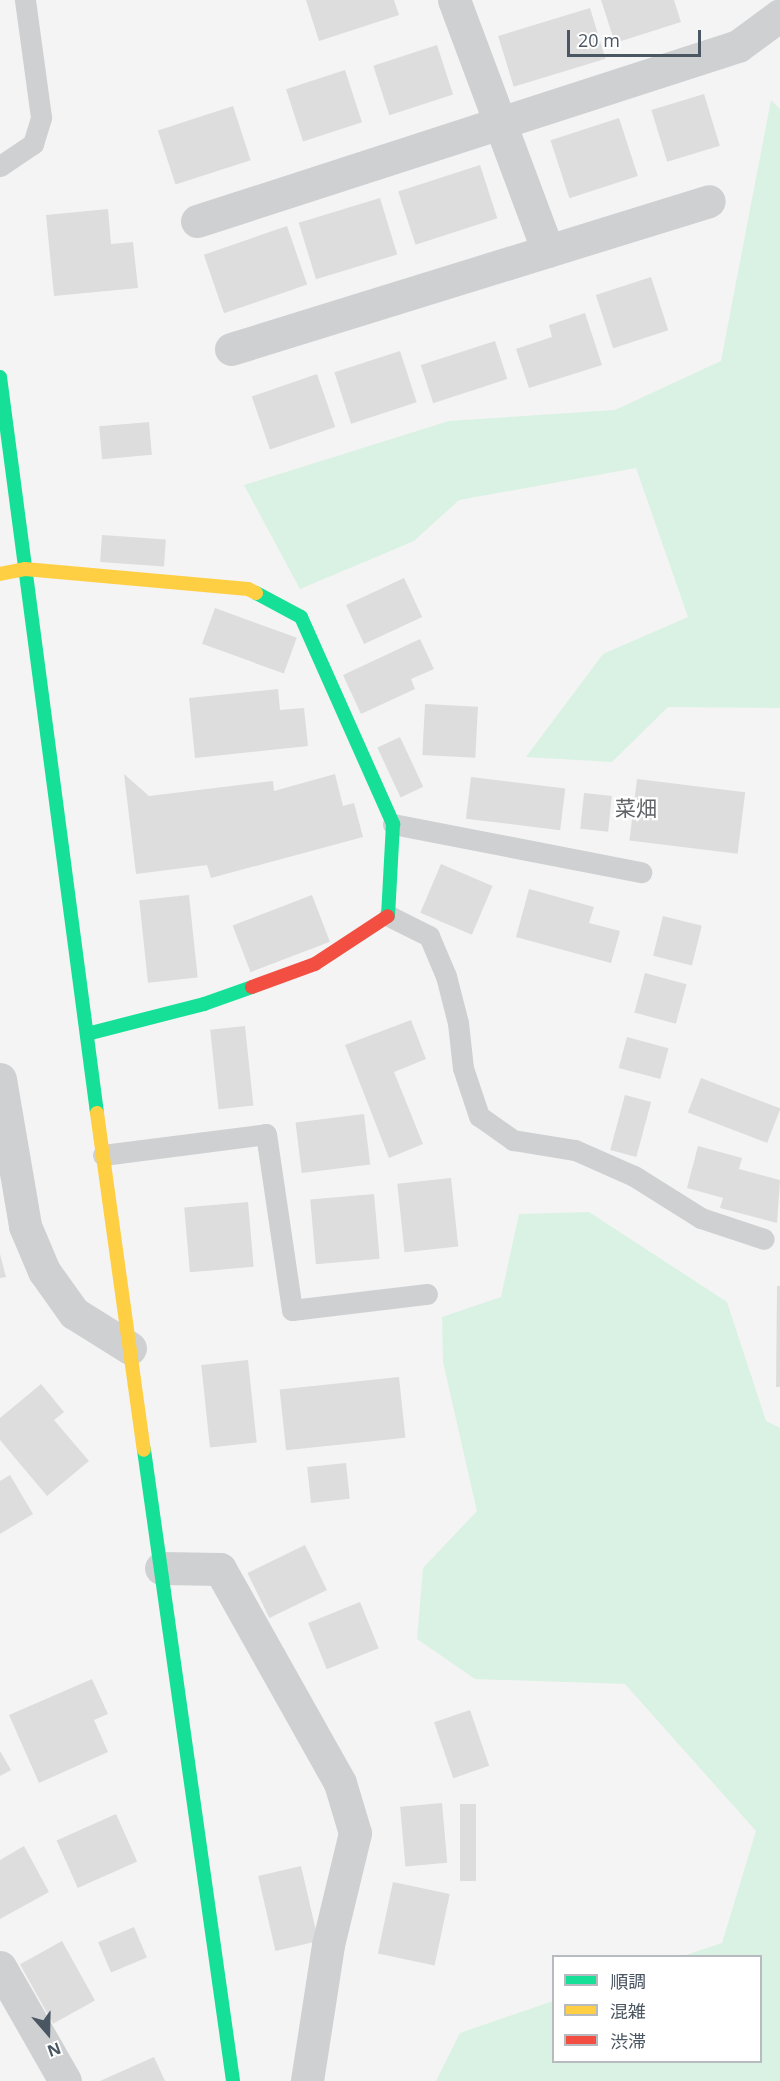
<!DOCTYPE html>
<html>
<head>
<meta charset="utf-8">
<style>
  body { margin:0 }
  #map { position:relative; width:780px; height:2081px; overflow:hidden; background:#f4f4f4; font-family:"Open Sans","Noto Sans JP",sans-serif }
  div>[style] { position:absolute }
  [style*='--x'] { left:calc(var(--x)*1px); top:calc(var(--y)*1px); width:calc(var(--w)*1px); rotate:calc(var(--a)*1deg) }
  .green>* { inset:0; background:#d9f2e3 }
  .building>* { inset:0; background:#ddddde; transform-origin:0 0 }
  .lane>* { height:21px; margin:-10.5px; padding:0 10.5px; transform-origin:10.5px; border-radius:10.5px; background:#ced0d2 }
  .street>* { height:33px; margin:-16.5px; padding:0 16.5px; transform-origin:16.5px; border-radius:16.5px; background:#ced0d2 }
  .fast>* { height:14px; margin:-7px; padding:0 7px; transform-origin:7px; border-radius:7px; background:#16e098 }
  .slow>* { height:14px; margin:-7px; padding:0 7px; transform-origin:7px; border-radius:7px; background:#ffcf43 }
  .jam>* { height:14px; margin:-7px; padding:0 7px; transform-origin:7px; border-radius:7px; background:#f24e42 }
  span { translate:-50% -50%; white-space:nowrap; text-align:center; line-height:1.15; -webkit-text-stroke:4.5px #fff; paint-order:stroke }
  .quarter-label { font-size:21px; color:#5f6368 }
  .legend { position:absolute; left:552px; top:1955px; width:210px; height:108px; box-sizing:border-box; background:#fff; border:2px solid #b7bbc0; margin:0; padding:8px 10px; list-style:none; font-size:18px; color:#4a5661 }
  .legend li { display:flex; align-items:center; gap:12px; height:30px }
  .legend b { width:30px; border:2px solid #b7bbc0 }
  .north { position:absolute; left:18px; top:2003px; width:60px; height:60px; -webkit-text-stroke:4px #fff; paint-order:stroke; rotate:160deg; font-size:16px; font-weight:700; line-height:24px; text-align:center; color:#4a5661 }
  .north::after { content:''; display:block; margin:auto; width:21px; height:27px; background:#4a5661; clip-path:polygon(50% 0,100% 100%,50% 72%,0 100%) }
  .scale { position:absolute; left:567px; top:30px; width:134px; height:27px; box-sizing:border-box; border:3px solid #4a5661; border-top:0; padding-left:8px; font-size:18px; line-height:21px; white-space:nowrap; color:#4a5661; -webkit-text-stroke:4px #fff; paint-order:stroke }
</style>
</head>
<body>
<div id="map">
  <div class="green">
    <i style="clip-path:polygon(771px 100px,780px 109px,780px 708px,668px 707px,612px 762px,526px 757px,603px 654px,688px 617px,636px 468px,459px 500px,414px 541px,300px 589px,244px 485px,449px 421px,615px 410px,721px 361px)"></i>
    <i style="clip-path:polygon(589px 1212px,727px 1302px,766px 1421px,780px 1428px,780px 2081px,436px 2081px,460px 2033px,553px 2001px,554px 2062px,760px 2062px,760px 1956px,683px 1956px,722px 1943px,756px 1831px,625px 1684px,475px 1679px,417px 1639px,423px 1568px,477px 1511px,443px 1362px,442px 1317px,501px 1297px,519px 1214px)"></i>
  </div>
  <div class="building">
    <i style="clip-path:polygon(306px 0,394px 0,399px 15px,319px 41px)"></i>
    <i style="clip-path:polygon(601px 0,674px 0,681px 22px,615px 43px)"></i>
    <i style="left:590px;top:8px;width:53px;height:96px;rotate:73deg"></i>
    <i style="left:437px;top:45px;width:52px;height:67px;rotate:72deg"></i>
    <i style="left:345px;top:70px;width:55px;height:62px;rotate:72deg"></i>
    <i style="left:704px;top:94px;width:54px;height:55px;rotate:73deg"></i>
    <i style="left:233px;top:106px;width:57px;height:79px;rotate:72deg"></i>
    <i style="left:619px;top:118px;width:61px;height:72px;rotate:72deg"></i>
    <i style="left:480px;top:165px;width:56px;height:86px;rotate:72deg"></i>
    <i style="left:380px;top:198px;width:59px;height:85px;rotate:73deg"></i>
    <i style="clip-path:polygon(108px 209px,111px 244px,133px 242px,138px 288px,54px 296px,46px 215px)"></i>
    <i style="left:287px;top:226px;width:62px;height:88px;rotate:71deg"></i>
    <i style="left:651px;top:277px;width:56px;height:58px;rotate:72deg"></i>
    <i style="clip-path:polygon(585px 313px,602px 365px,529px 388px,516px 349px,552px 337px,549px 325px)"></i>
    <i style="left:495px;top:341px;width:40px;height:78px;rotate:72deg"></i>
    <i style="left:400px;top:351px;width:54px;height:69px;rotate:72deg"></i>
    <i style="left:317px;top:374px;width:56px;height:69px;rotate:71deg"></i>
    <i style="left:149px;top:422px;width:33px;height:50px;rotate:85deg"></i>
    <i style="left:102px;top:535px;width:64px;height:27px;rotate:4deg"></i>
    <i style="left:404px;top:578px;width:43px;height:64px;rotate:65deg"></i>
    <i style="left:215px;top:608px;width:87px;height:38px;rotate:20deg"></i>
    <i style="clip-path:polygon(420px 639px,434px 669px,411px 679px,415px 689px,361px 714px,343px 675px)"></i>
    <i style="clip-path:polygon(278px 689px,280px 710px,304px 708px,308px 746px,195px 758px,189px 698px)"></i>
    <i style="left:425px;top:704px;width:53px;height:51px;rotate:3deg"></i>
    <i style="left:400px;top:737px;width:55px;height:25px;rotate:65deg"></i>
    <i style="clip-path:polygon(124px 774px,149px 796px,273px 781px,274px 791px,335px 774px,343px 806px,354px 803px,363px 837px,211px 878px,207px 865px,136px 874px)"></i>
    <i style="left:471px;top:777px;width:95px;height:42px;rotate:7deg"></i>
    <i style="left:637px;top:779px;width:109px;height:62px;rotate:7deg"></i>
    <i style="left:584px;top:793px;width:28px;height:36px;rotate:6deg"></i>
    <i style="left:441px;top:864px;width:56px;height:53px;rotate:23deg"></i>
    <i style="clip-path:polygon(529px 889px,594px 907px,589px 923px,620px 931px,611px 963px,516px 937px)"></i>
    <i style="left:189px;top:895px;width:83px;height:50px;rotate:84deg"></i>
    <i style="left:312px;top:895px;width:50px;height:85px;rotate:69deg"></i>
    <i style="left:663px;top:916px;width:40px;height:41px;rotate:14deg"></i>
    <i style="left:645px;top:973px;width:43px;height:41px;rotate:15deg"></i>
    <i style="clip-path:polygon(411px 1020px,426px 1059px,394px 1072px,423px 1144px,389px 1158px,345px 1045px)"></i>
    <i style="left:245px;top:1026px;width:80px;height:35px;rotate:84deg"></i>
    <i style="left:627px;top:1037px;width:43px;height:32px;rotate:15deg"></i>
    <i style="left:701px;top:1078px;width:85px;height:37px;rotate:21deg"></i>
    <i style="left:625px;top:1095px;width:27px;height:57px;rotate:15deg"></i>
    <i style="left:364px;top:1114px;width:51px;height:69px;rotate:83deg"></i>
    <i style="clip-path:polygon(698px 1146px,742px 1158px,739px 1169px,780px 1180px,777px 1223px,720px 1208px,723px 1198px,687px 1188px)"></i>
    <i style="left:451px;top:1178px;width:69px;height:54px;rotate:84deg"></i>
    <i style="left:374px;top:1194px;width:65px;height:64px;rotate:85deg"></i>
    <i style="left:248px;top:1202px;width:65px;height:64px;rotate:85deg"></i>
    <i style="clip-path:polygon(0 1254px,6px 1277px,0 1278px)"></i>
    <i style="clip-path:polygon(777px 1286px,780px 1286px,780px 1387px,776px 1387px)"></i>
    <i style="left:248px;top:1360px;width:83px;height:47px;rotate:84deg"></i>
    <i style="left:399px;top:1377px;width:61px;height:120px;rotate:84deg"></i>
    <i style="clip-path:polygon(41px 1384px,64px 1412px,54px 1420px,89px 1461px,47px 1496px,0 1440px,0 1418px)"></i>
    <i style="left:346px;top:1463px;width:36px;height:39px;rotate:84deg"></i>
    <i style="clip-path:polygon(10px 1475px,33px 1514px,0 1534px,0 1481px)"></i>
    <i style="left:305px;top:1545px;width:50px;height:64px;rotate:64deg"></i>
    <i style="left:360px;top:1602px;width:50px;height:56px;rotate:68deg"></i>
    <i style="clip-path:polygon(92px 1679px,108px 1714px,94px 1720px,108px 1752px,39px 1783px,9px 1715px)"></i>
    <i style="left:470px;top:1710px;width:59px;height:38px;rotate:71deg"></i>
    <i style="clip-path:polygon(0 1751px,11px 1770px,0 1776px)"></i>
    <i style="left:442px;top:1803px;width:60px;height:42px;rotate:85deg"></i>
    <i style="left:460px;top:1804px;width:16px;height:77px"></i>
    <i style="left:116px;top:1814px;width:52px;height:65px;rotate:66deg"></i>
    <i style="clip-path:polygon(24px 1846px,49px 1892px,0 1919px,0 1860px)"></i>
    <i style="left:301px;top:1866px;width:77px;height:44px;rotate:77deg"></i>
    <i style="left:393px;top:1882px;width:58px;height:73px;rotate:12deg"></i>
    <i style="left:134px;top:1927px;width:33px;height:39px;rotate:67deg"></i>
    <i style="left:62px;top:1941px;width:68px;height:48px;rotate:61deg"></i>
    <i style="clip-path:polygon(154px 2057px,165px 2081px,100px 2081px)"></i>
  </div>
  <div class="lane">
    <i style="--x:0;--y:166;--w:40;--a:-34"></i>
    <i style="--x:33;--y:144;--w:28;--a:-73"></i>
    <i style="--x:41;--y:117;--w:118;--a:-97.8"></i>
    <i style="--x:393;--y:824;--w:253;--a:11"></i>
    <i style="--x:389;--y:916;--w:45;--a:26.6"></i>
    <i style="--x:429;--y:936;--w:43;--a:67"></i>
    <i style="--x:446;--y:976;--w:49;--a:75.7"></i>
    <i style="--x:458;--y:1023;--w:45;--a:83.7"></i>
    <i style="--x:463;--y:1068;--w:51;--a:71.6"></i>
    <i style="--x:479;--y:1116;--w:42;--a:35.2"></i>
    <i style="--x:513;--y:1140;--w:63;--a:9.2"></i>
    <i style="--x:575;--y:1150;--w:64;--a:23.8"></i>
    <i style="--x:634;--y:1176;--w:79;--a:32.1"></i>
    <i style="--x:701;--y:1218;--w:66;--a:18.4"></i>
    <i style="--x:103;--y:1155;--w:164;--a:-7.3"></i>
    <i style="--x:266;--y:1134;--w:178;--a:81.6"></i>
    <i style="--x:292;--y:1310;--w:136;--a:-6.8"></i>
  </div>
  <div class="street">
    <i style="--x:454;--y:0;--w:268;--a:69.5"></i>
    <i style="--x:197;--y:221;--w:569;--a:-17.93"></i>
    <i style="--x:738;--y:46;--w:52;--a:-36.4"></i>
    <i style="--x:231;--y:349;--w:500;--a:-17.2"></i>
    <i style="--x:0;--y:1079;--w:149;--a:80.3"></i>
    <i style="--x:25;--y:1226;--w:49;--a:67.1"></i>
    <i style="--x:44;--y:1271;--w:52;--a:54.5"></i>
    <i style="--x:74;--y:1313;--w:66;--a:32"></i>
    <i style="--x:161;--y:1568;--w:59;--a:1"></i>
    <i style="--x:220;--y:1569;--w:245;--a:60.7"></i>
    <i style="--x:340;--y:1783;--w:52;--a:73.3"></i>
    <i style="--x:355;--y:1833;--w:115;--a:103.6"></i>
    <i style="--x:328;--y:1945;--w:138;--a:98.8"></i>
    <i style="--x:0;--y:1967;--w:131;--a:60.3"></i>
  </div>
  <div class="fast">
    <i style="--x:0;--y:377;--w:742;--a:82.49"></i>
    <i style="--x:256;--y:593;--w:51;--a:28.1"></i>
    <i style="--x:301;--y:617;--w:227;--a:66"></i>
    <i style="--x:393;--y:824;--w:92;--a:93.1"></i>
    <i style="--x:87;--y:1034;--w:121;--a:-14.4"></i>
    <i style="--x:204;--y:1004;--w:51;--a:-19.5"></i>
    <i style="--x:144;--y:1450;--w:637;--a:81.97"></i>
  </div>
  <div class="slow">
    <i style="--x:0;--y:574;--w:25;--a:-11"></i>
    <i style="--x:25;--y:569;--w:224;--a:5.1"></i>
    <i style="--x:248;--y:589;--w:9;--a:27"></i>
    <i style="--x:97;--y:1113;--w:340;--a:82.1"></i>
  </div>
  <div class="jam">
    <i style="--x:252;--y:987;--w:67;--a:-20.1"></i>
    <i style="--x:315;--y:964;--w:87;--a:-33.3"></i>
  </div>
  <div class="quarter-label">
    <span style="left:636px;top:808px">菜畑</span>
  </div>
  <ul class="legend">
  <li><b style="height:8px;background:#16e098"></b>順調</li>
  <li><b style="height:8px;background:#ffcf43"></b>混雑</li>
  <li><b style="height:8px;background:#f24e42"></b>渋滞</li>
  </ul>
  <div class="north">N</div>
  <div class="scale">20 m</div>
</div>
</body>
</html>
